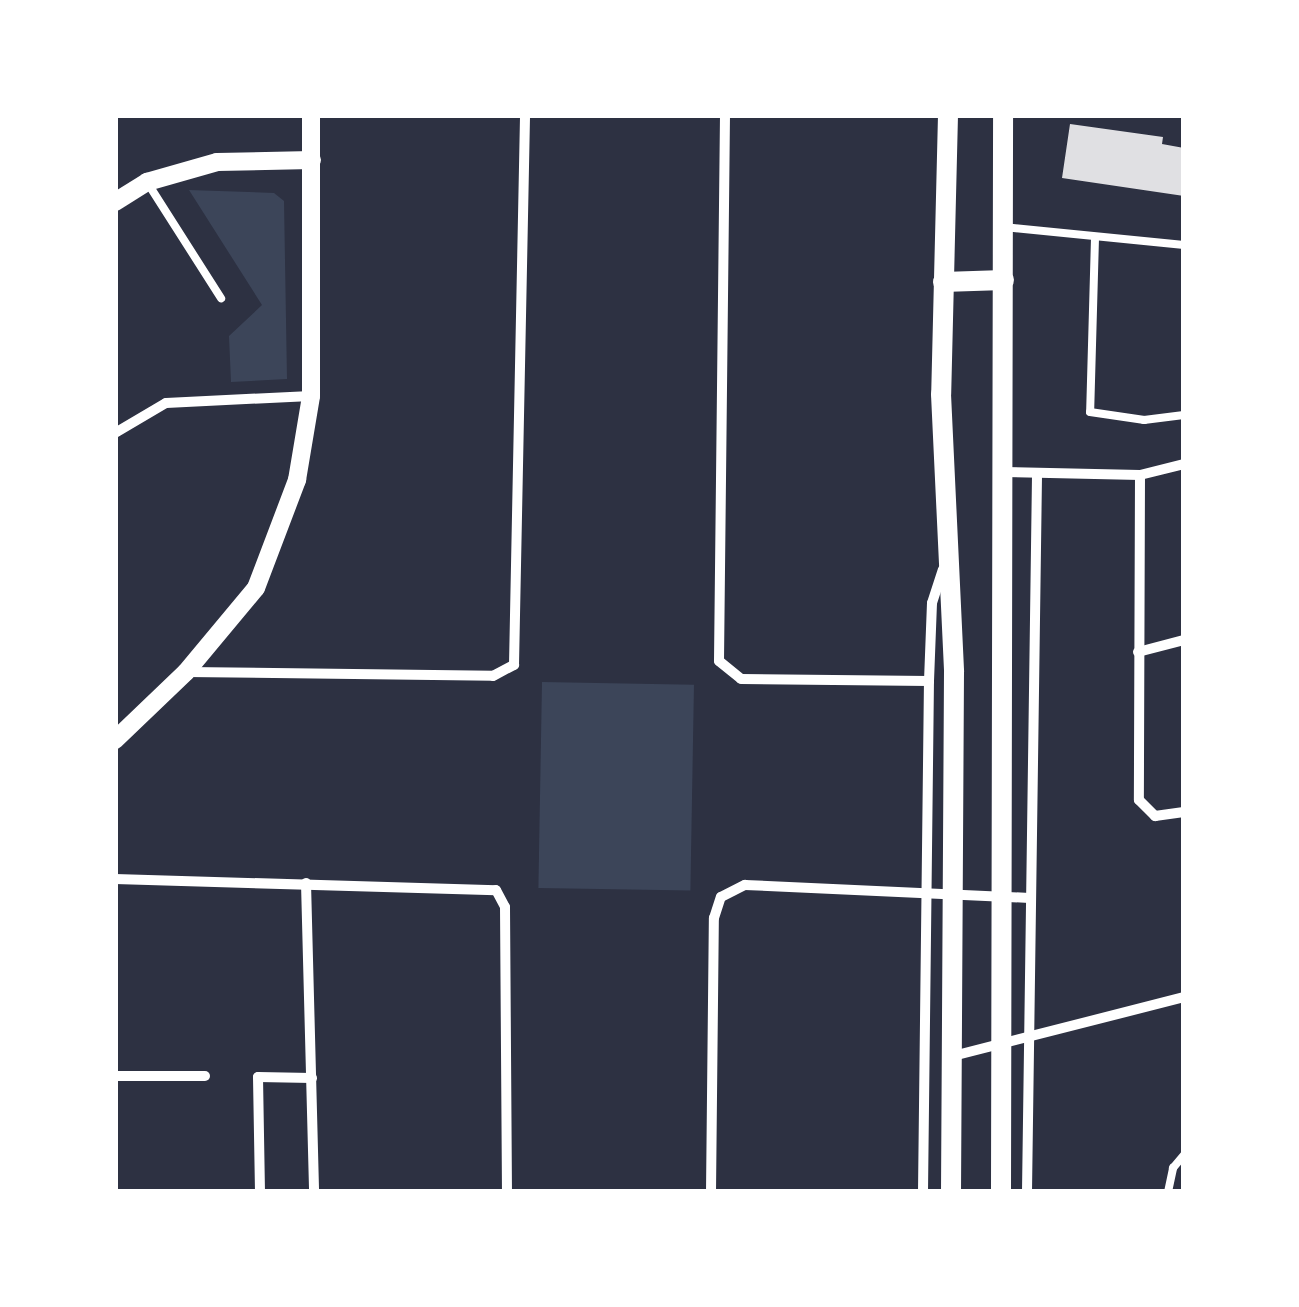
<!DOCTYPE html>
<html>
<head>
<meta charset="utf-8">
<style>
  body { margin:0 }
  #map { position:relative; width:1299px; height:1307px; overflow:hidden; background:#2d3142; font-family:"Alegreya Sans",sans-serif }
  div>[style] { position:absolute }
  [style*='--x'] { left:calc(var(--x)*1px); top:calc(var(--y)*1px); width:calc(var(--w)*1px); rotate:calc(var(--a)*1deg) }
  .green>* { inset:0; background:#3c4559; transform-origin:0 0 }
  .building>* { inset:0; background:#e0e0e3 }
  .service>* { height:8px; margin:-4px; padding:0 4px; transform-origin:4px; border-radius:4px; background:#fff }
  .minor>* { height:10px; margin:-5px; padding:0 5px; transform-origin:5px; border-radius:5px; background:#fff }
  .tertiary>* { height:18px; margin:-9px; padding:0 9px; transform-origin:9px; border-radius:9px; background:#fff }
  .secondary>* { height:20px; margin:-10px; padding:0 10px; transform-origin:10px; border-radius:10px; background:#fff }
  span { translate:-50% -50%; white-space:nowrap; text-align:center; line-height:1.15; -webkit-text-stroke:9px #fff; paint-order:stroke }
  .frame { position:absolute; inset:0; border:118px solid #fff; pointer-events:none }
</style>
</head>
<body>
<div id="map">
  <div class="green">
    <i style="clip-path:polygon(189px 190px,274px 193px,284px 201px,287px 379px,231px 382px,229px 336px,262px 305px)"></i>
    <i style="left:542px;top:682px;width:152px;height:206px;rotate:1deg"></i>
  </div>
  <div class="building">
    <i style="clip-path:polygon(1070px 124px,1163px 137px,1162px 144px,1184px 148px,1184px 196px,1062px 178px)"></i>
  </div>
  <div class="service">
    <i style="--x:147;--y:182;--w:138;--a:57.5"></i>
    <i style="--x:1004;--y:227;--w:181;--a:5.7"></i>
    <i style="--x:1095;--y:238;--w:174;--a:91.6"></i>
    <i style="--x:1090;--y:412;--w:55;--a:8.4"></i>
    <i style="--x:1144;--y:420;--w:40;--a:-7.1"></i>
    <i style="--x:1168;--y:1192;--w:25;--a:-78"></i>
    <i style="--x:1173;--y:1168;--w:17;--a:-50"></i>
  </div>
  <div class="minor">
    <i style="--x:725;--y:115;--w:546;--a:90.63"></i>
    <i style="--x:719;--y:661;--w:28;--a:39"></i>
    <i style="--x:741;--y:679;--w:188;--a:0.6"></i>
    <i style="--x:115;--y:433;--w:59;--a:-30.5"></i>
    <i style="--x:166;--y:403;--w:145;--a:-2.8"></i>
    <i style="--x:1002;--y:472;--w:138;--a:1.2"></i>
    <i style="--x:1140;--y:475;--w:45;--a:-14"></i>
    <i style="--x:1140;--y:475;--w:325;--a:90.2"></i>
    <i style="--x:1139;--y:800;--w:23;--a:45"></i>
    <i style="--x:1155;--y:816;--w:29;--a:-8"></i>
    <i style="--x:1138;--y:652;--w:48;--a:-14.6"></i>
    <i style="--x:187;--y:672;--w:306;--a:0.7"></i>
    <i style="--x:493;--y:676;--w:24;--a:-28"></i>
    <i style="--x:514;--y:665;--w:550;--a:-88.85"></i>
    <i style="--x:115;--y:879;--w:381;--a:1.7"></i>
    <i style="--x:496;--y:890;--w:19;--a:62"></i>
    <i style="--x:505;--y:907;--w:285;--a:89.6"></i>
    <i style="--x:306;--y:883;--w:309;--a:88.5"></i>
    <i style="--x:953;--y:1056;--w:238;--a:-14.3"></i>
    <i style="--x:115;--y:1076;--w:90;--a:0"></i>
    <i style="--x:260;--y:1192;--w:115;--a:-91"></i>
    <i style="--x:258;--y:1077;--w:54;--a:1.1"></i>
    <i style="--x:711;--y:1192;--w:274;--a:-89.4"></i>
    <i style="--x:714;--y:918;--w:22;--a:-72"></i>
    <i style="--x:721;--y:897;--w:27;--a:-27"></i>
    <i style="--x:745;--y:885;--w:285;--a:2.6"></i>
    <i style="--x:923;--y:1192;--w:511;--a:-89.33"></i>
    <i style="--x:929;--y:681;--w:78;--a:-87.8"></i>
    <i style="--x:932;--y:603;--w:35;--a:-72"></i>
    <i style="--x:1027;--y:1192;--w:715;--a:-89.2"></i>
  </div>
  <div class="tertiary">
    <i style="--x:115;--y:202;--w:38;--a:-32"></i>
    <i style="--x:147;--y:182;--w:73;--a:-15.9"></i>
    <i style="--x:217;--y:162;--w:95;--a:-1.2"></i>
    <i style="--x:115;--y:740;--w:98;--a:-43.8"></i>
    <i style="--x:186;--y:672;--w:109;--a:-50.2"></i>
    <i style="--x:256;--y:588;--w:116;--a:-69.2"></i>
    <i style="--x:297;--y:480;--w:85;--a:-80.5"></i>
    <i style="--x:311;--y:396;--w:281;--a:-90"></i>
  </div>
  <div class="secondary">
    <i style="--x:948;--y:115;--w:279;--a:91.4"></i>
    <i style="--x:941;--y:394;--w:278;--a:87.3"></i>
    <i style="--x:954;--y:672;--w:520;--a:90.33"></i>
    <i style="--x:943;--y:282;--w:61;--a:-1.9"></i>
    <i style="--x:1001;--y:1192;--w:1077;--a:-89.89"></i>
  </div>
  <div class="frame"></div>
</div>
</body>
</html>
